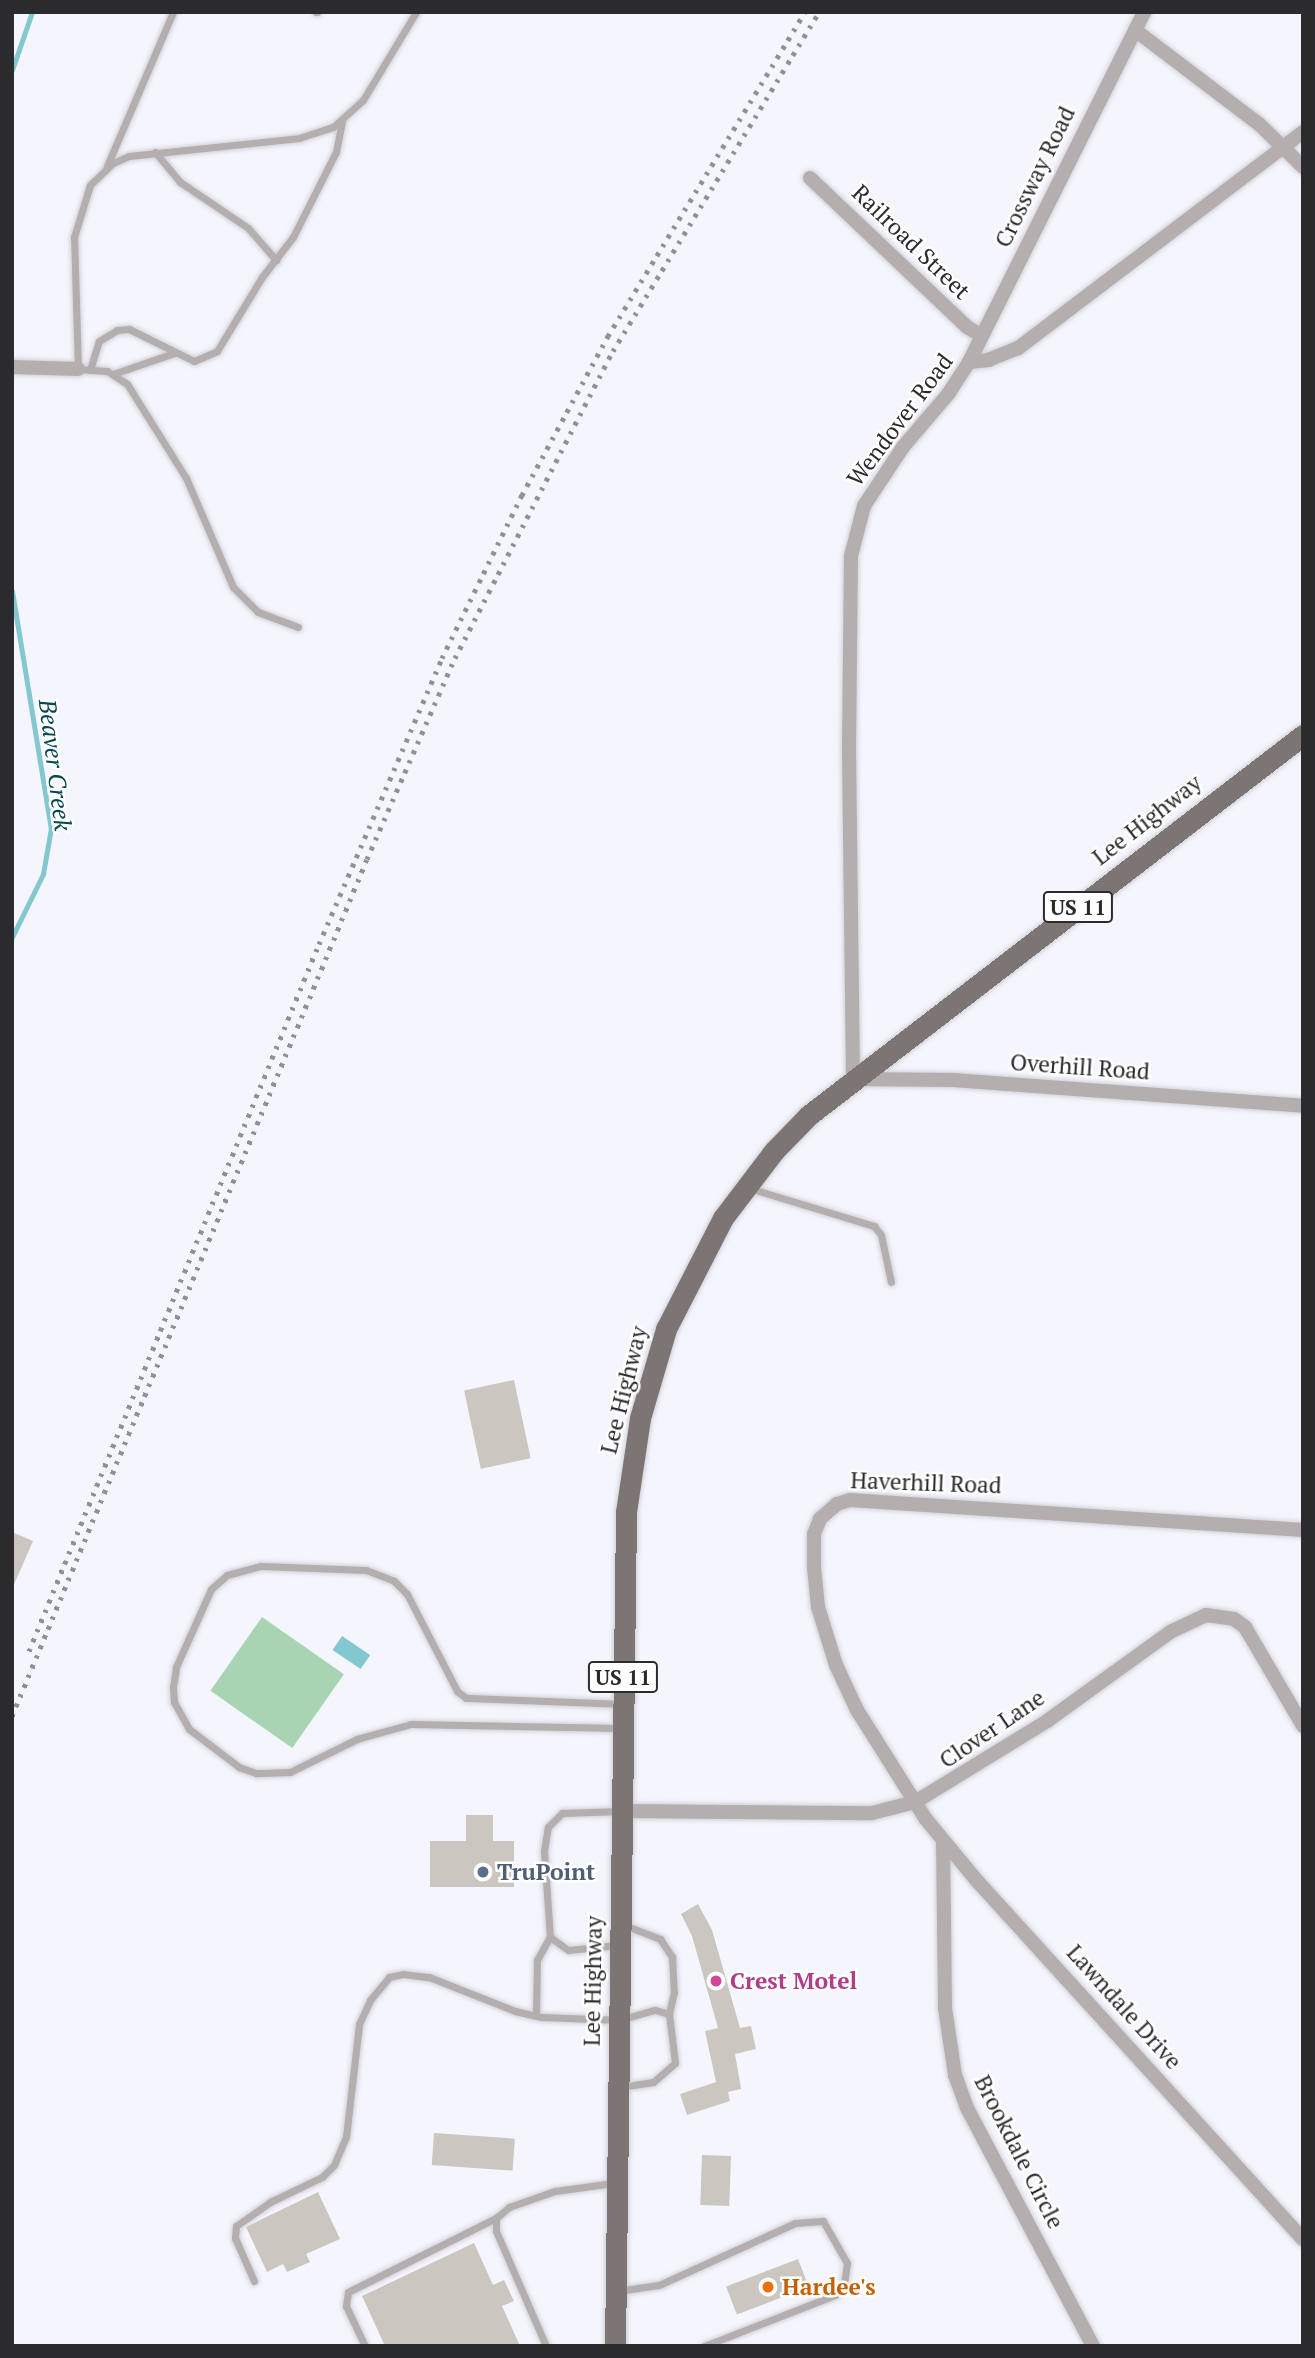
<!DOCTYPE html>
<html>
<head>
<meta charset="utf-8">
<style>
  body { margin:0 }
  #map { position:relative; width:1315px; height:2358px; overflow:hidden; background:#f5f5fd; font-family:"PT Serif",serif }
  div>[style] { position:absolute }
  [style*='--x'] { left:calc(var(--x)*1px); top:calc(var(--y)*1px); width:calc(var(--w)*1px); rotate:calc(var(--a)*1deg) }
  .green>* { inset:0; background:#a8d4b3; transform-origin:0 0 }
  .water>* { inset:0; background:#83c8d1; transform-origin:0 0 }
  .stream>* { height:5px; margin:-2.5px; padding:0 2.5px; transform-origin:2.5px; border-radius:2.5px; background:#83c8d1 }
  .building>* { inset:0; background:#cbc6bf; transform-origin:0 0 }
  .roads { filter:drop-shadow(0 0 2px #d1d1d8) drop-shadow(0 0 2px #d1d1d8) }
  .service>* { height:7px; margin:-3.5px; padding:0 3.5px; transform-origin:3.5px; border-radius:3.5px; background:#b4afae }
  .minor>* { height:14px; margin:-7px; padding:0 7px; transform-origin:7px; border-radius:7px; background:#b4afae }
  .primary>* { height:21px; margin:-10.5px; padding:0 10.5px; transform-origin:10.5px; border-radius:10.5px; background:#7d7573 }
  .rail>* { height:5px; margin-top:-2.5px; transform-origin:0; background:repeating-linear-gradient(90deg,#8f8f95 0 3.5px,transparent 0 10.5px) }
  .dots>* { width:19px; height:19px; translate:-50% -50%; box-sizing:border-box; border:4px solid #fff; border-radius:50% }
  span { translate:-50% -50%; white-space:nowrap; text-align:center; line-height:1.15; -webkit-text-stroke:5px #fff; paint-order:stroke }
  .shield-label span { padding:2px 5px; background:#fff; border:2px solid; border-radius:5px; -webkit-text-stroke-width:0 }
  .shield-label { font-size:21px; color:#2b2b2e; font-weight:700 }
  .street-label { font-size:23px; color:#2b2b2e }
  .service-label { font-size:23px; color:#4e5e75; font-weight:700 }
  .left { translate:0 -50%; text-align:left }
  .hotel-label { font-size:23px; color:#b23c85; font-weight:700 }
  .food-label { font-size:23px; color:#c56008; font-weight:700 }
  .water-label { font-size:24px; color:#04474e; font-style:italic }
  .frame { position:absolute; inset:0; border:14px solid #2b2b2e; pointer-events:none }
</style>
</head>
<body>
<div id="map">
  <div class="green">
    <i style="left:262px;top:1617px;width:100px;height:90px;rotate:35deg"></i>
  </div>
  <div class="water">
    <i style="left:342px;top:1636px;width:34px;height:17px;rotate:34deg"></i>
  </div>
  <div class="stream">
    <i style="--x:12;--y:70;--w:61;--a:-71"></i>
    <i style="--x:12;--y:591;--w:240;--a:80.7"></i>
    <i style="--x:51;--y:828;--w:47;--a:99.9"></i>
    <i style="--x:43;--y:874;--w:70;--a:116.2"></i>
  </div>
  <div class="building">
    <i style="left:514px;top:1380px;width:80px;height:51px;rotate:78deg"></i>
    <i style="clip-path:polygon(12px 1532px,33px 1541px,12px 1589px)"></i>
    <i style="clip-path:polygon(466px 1815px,493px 1815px,493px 1841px,514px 1841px,514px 1887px,430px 1887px,430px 1841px,466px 1841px)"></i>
    <i style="clip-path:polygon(698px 1904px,712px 1930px,740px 2028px,751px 2026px,756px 2049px,735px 2054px,741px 2089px,728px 2092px,730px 2101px,687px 2115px,680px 2094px,716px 2082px,705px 2031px,718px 2028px,692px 1936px,681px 1914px)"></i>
    <i style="left:434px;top:2133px;width:81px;height:32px;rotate:4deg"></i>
    <i style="left:702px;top:2155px;width:29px;height:50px;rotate:2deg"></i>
    <i style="clip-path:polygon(318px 2192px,340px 2239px,306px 2254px,310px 2262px,287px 2272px,283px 2264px,267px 2272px,246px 2227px)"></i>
    <i style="clip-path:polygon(474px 2243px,493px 2285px,504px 2280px,514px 2301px,502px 2306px,520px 2346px,385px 2346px,362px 2296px)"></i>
    <i style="left:798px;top:2259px;width:30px;height:77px;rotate:69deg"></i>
  </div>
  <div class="roads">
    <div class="service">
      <i style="--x:316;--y:12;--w:1;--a:0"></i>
      <i style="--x:155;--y:152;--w:39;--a:50"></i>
      <i style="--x:180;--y:182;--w:82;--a:34.1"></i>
      <i style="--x:248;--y:228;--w:43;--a:48.8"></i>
      <i style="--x:107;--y:166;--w:168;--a:-66.8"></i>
      <i style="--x:90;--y:370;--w:30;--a:-73"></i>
      <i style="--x:99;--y:341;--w:21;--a:-31"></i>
      <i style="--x:117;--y:330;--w:12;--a:-5"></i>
      <i style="--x:129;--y:329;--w:72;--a:26.2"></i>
      <i style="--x:194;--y:361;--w:25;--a:-23"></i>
      <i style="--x:217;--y:351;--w:87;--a:-58.7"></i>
      <i style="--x:262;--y:277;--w:51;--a:-52.2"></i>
      <i style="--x:293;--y:237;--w:95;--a:-63.2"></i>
      <i style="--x:336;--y:152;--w:32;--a:-79"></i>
      <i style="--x:113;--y:374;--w:65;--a:-19"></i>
      <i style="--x:298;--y:627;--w:43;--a:-159.4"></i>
      <i style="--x:258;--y:612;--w:35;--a:-135"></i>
      <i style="--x:233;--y:587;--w:119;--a:-113.3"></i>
      <i style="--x:186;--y:478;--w:111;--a:-122.1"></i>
      <i style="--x:127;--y:384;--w:24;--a:-147"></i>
      <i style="--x:107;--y:371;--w:29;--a:-176"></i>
      <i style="--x:78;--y:369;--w:132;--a:-91.7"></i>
      <i style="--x:74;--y:237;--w:54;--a:-72.9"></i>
      <i style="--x:90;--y:185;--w:32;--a:-44"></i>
      <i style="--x:113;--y:163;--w:17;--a:-24"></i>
      <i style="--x:129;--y:156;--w:171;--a:-6"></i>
      <i style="--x:299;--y:138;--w:36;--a:-18"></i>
      <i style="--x:333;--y:127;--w:40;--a:-42"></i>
      <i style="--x:363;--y:100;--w:103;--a:-58.9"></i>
      <i style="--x:749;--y:1188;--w:131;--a:16.9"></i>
      <i style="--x:874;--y:1226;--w:11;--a:52"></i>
      <i style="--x:881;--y:1235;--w:48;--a:78"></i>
      <i style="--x:619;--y:1728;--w:208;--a:-178.9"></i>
      <i style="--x:411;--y:1724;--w:56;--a:164.5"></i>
      <i style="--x:357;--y:1739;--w:75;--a:153.8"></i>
      <i style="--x:290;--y:1772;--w:34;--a:178"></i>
      <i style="--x:256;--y:1773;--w:18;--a:-161"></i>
      <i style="--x:239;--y:1767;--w:63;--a:-142.8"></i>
      <i style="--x:189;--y:1729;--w:31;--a:-119"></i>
      <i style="--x:174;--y:1702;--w:15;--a:-94"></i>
      <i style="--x:173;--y:1687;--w:20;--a:-81"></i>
      <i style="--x:176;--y:1667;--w:85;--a:-65.8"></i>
      <i style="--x:211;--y:1589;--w:21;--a:-41"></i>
      <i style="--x:227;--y:1575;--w:35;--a:-15"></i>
      <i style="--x:261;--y:1566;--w:105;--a:2.2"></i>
      <i style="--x:366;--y:1570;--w:30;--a:21"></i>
      <i style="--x:394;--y:1581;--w:18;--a:45"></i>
      <i style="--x:407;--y:1594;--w:109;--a:62.7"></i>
      <i style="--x:457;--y:1691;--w:11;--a:38"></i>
      <i style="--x:466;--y:1698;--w:155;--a:2.2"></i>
      <i style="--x:624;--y:1925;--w:39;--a:21"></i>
      <i style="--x:660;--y:1939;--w:22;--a:56"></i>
      <i style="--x:672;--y:1957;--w:35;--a:87"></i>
      <i style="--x:674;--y:1992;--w:23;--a:103"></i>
      <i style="--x:618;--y:1945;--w:50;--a:174.3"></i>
      <i style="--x:568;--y:1950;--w:22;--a:-144"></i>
      <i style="--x:550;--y:1937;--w:86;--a:-94"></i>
      <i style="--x:544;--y:1851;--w:24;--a:-81"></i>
      <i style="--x:548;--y:1827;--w:20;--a:-45"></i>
      <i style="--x:562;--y:1813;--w:59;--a:-1.9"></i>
      <i style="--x:536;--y:2015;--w:55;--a:-89"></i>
      <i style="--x:537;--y:1960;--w:26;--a:-61"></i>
      <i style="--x:254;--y:2281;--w:47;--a:-113.8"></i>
      <i style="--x:235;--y:2238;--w:12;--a:-85"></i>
      <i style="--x:236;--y:2226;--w:42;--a:-35.2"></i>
      <i style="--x:270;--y:2202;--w:58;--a:-25.7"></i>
      <i style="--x:322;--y:2177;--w:17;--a:-45"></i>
      <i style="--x:334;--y:2165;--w:30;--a:-67"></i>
      <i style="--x:346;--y:2137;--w:114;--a:-83.4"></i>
      <i style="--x:359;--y:2024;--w:26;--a:-65"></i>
      <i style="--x:370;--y:2000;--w:30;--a:-50"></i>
      <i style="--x:389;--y:1977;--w:14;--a:-12"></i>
      <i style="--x:403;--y:1974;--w:26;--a:7"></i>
      <i style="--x:429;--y:1977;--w:92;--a:21.6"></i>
      <i style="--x:515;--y:2011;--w:28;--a:13"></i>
      <i style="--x:542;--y:2017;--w:77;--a:2.2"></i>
      <i style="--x:619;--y:2020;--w:37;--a:-16"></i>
      <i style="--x:655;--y:2010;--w:15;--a:16"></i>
      <i style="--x:669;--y:2014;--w:49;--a:83"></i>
      <i style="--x:675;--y:2063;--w:29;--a:139"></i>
      <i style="--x:653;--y:2082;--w:33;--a:171"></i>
      <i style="--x:617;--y:2291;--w:42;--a:-8.1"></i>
      <i style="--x:659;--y:2285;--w:149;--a:-24.5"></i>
      <i style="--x:795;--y:2223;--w:28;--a:-4"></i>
      <i style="--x:823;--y:2221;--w:48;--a:60.3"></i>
      <i style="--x:847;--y:2263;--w:22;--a:98"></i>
      <i style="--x:844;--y:2285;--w:13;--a:132"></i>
      <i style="--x:835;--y:2295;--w:141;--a:158.7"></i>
      <i style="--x:365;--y:2346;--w:44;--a:-115.4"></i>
      <i style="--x:346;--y:2306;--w:14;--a:-82"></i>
      <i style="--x:348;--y:2292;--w:165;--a:-26.6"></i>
      <i style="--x:546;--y:2346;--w:125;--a:-113.5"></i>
      <i style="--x:496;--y:2231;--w:13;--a:-90"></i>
      <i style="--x:496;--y:2218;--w:17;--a:-40"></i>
      <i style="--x:509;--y:2207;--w:49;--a:-19.2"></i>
      <i style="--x:555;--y:2191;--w:59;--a:-7.9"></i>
    </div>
    <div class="minor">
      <i style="--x:1135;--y:30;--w:156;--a:37.2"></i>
      <i style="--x:1259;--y:124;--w:62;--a:44.3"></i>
      <i style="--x:1303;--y:132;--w:358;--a:142.8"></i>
      <i style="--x:1018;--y:348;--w:31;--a:158"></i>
      <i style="--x:989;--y:360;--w:20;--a:174"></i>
      <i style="--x:969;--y:362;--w:37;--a:123"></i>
      <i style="--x:949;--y:393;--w:71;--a:130.4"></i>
      <i style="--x:903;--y:447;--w:71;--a:123.5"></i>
      <i style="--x:864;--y:506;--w:52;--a:104.6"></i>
      <i style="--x:851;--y:556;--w:194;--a:90.6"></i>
      <i style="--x:849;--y:750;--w:329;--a:89.3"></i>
      <i style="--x:853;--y:1079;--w:100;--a:0.6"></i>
      <i style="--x:953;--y:1080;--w:351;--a:4.2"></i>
      <i style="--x:810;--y:178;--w:216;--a:43.5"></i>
      <i style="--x:967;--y:327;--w:17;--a:31"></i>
      <i style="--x:969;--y:362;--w:391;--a:-63.4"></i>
      <i style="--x:12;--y:367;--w:66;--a:1.7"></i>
      <i style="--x:1303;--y:1530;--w:454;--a:-176.2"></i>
      <i style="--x:850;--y:1500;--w:14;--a:163"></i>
      <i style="--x:837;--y:1504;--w:23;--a:139"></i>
      <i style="--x:820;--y:1519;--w:16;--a:112"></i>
      <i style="--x:814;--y:1534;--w:33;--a:90"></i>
      <i style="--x:814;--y:1567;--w:40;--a:84.3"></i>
      <i style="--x:818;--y:1607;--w:61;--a:72.8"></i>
      <i style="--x:836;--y:1665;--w:50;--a:65"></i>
      <i style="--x:857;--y:1710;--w:128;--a:57.8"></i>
      <i style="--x:925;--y:1818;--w:83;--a:50.4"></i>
      <i style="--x:978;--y:1882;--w:483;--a:47.7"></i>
      <i style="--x:621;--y:1811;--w:251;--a:0.5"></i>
      <i style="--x:872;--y:1813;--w:44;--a:-14.3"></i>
      <i style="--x:915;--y:1802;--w:155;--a:-31.5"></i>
      <i style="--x:1047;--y:1721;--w:154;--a:-35.8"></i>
      <i style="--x:1172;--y:1631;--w:38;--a:-25"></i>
      <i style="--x:1206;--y:1615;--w:28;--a:8"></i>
      <i style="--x:1234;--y:1619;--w:14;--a:36"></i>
      <i style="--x:1245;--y:1627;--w:115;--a:59.6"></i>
      <i style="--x:943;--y:1841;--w:167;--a:89.3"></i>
      <i style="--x:945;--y:2008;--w:68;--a:81.5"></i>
      <i style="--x:955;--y:2075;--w:35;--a:70"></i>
      <i style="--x:967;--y:2108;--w:269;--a:62.1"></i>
    </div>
    <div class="primary">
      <i style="--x:615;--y:2346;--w:834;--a:-89.24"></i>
      <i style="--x:626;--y:1512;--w:95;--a:-81.5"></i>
      <i style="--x:640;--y:1418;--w:93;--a:-73.7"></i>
      <i style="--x:666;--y:1329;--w:125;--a:-62.8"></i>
      <i style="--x:723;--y:1218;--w:84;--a:-52.7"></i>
      <i style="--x:774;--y:1151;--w:50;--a:-45.8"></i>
      <i style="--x:809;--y:1115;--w:623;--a:-37.57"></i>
    </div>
  </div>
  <div class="rail">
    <i style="--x:29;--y:1651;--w:764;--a:-67.7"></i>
    <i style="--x:319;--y:944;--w:311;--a:-66.7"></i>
    <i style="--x:442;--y:658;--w:182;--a:-63.9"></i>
    <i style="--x:522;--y:495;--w:181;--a:-61.6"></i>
    <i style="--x:608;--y:336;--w:379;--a:-58.7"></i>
    <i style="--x:12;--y:1716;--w:928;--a:-67.5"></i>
    <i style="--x:367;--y:859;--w:219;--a:-66.4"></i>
    <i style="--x:455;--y:658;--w:345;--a:-62.8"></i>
    <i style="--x:613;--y:351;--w:397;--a:-58.7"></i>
  </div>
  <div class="dots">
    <i style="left:483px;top:1872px;background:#5c6f8a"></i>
    <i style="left:716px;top:1981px;background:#d1479c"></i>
    <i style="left:768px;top:2287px;background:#e8710a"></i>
  </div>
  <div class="shield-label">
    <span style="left:1078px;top:907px">US 11</span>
    <span style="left:623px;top:1677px">US 11</span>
  </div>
  <div class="street-label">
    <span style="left:1035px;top:177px;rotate:-64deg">Crossway Road</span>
    <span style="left:911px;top:242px;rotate:44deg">Railroad Street</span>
    <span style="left:900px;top:420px;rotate:-53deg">Wendover Road</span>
    <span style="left:1147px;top:820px;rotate:-38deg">Lee Highway</span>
    <span style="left:1080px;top:1067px;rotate:4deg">Overhill Road</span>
    <span style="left:624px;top:1390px;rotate:-76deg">Lee Highway</span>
    <span style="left:926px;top:1483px;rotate:2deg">Haverhill Road</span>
    <span style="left:992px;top:1729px;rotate:-34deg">Clover Lane</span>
    <span style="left:593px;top:1981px;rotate:-89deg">Lee Highway</span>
    <span style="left:1124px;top:2007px;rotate:48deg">Lawndale Drive</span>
    <span style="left:1019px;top:2152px;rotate:63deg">Brookdale Circle</span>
  </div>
  <div class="service-label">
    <span class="left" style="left:497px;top:1872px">TruPoint</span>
  </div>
  <div class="hotel-label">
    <span class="left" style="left:730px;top:1981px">Crest Motel</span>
  </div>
  <div class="food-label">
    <span class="left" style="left:782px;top:2287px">Hardee's</span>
  </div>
  <div class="water-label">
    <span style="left:55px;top:765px;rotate:83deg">Beaver Creek</span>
  </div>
  <div class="frame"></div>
</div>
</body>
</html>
